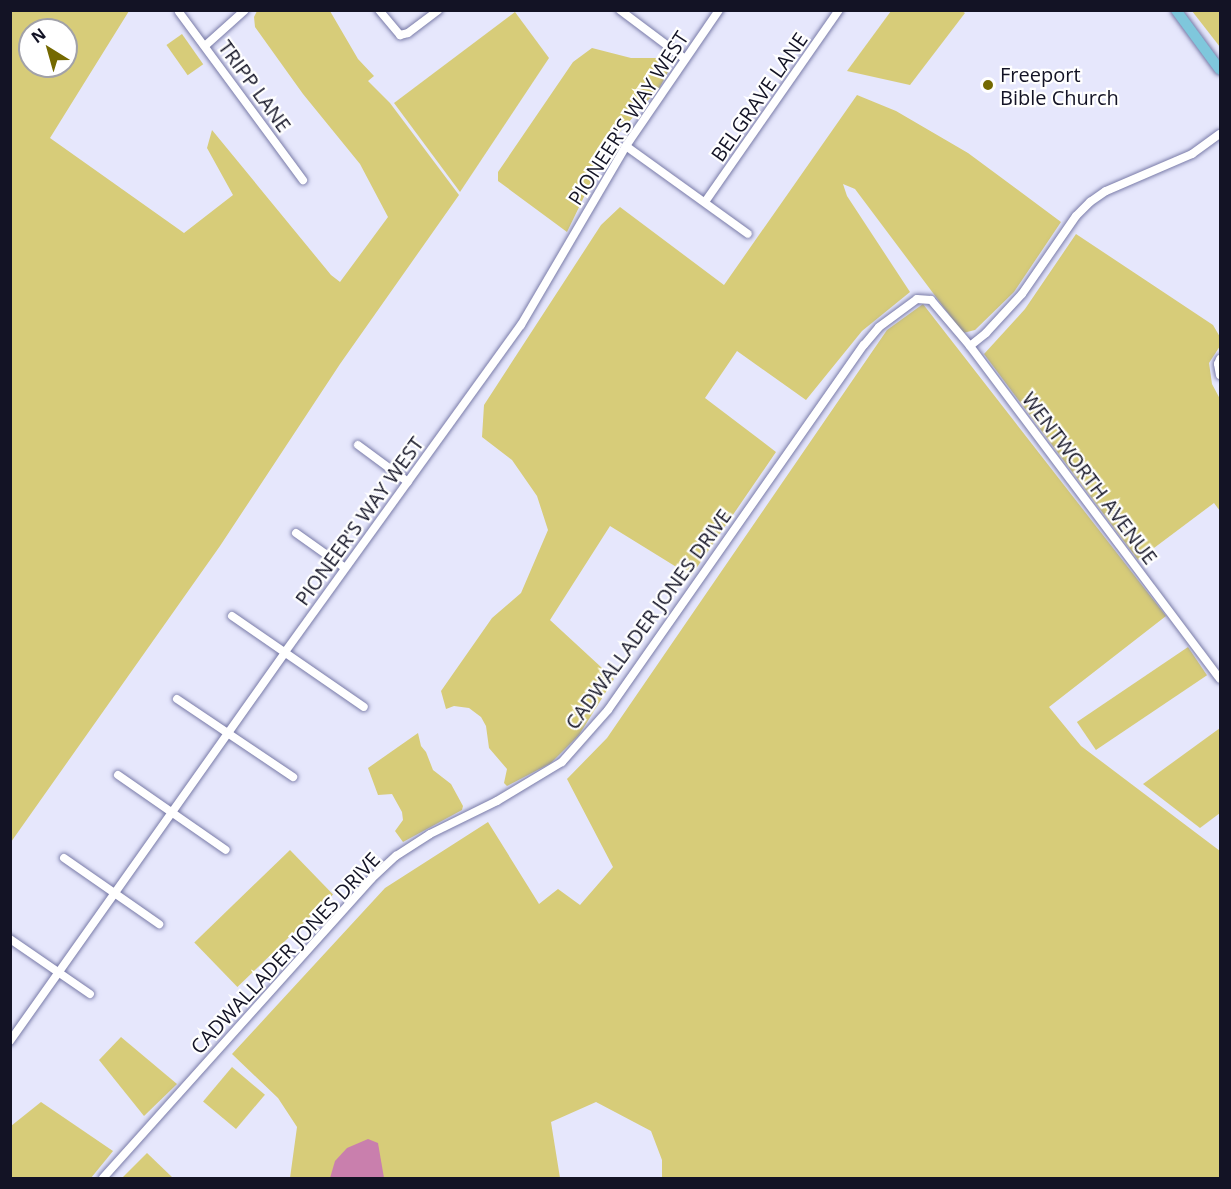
<!DOCTYPE html>
<html>
<head>
<meta charset="utf-8">
<style>
  body { margin:0 }
  #map { position:relative; width:1231px; height:1189px; overflow:hidden; background:#e6e7fc; font-family:"Open Sans",sans-serif }
  div>[style] { position:absolute }
  [style*='--x'] { left:calc(var(--x)*1px); top:calc(var(--y)*1px); width:calc(var(--w)*1px); rotate:calc(var(--a)*1deg) }
  .green>* { inset:0; background:#d7cc79; transform-origin:0 0 }
  .water>* { inset:0; background:#c97fad }
  .roads { filter:drop-shadow(0 0 2px #797ba8) drop-shadow(0 0 2px #797ba8) }
  .minor>* { height:8px; margin:-4px; padding:0 4px; transform-origin:4px; border-radius:4px; background:#fff }
  .major>* { height:10px; margin:-5px; padding:0 5px; transform-origin:5px; border-radius:5px; background:#7fc7dc }
  .dots>* { width:16px; height:16px; translate:-50% -50%; box-sizing:border-box; border:3px solid #fff; border-radius:50% }
  span { translate:-50% -50%; white-space:nowrap; text-align:center; line-height:1.15; -webkit-text-stroke:4.5px #fff; paint-order:stroke }
  .poi-label { font-size:20px; color:#131325 }
  .left { translate:0 -50%; text-align:left }
  .street-label { font-size:20px; color:#131325 }
  .frame { position:absolute; inset:0; border:12px solid #131325; pointer-events:none }
  .north { position:absolute; left:18px; top:18px; width:60px; height:60px; box-sizing:border-box; background:#fff; border:2px solid #a1a1a8; border-radius:50%; rotate:323deg; font-size:16px; font-weight:700; line-height:24px; text-align:center; color:#131325 }
  .north::after { content:''; display:block; margin:auto; width:21px; height:27px; background:#746900; clip-path:polygon(50% 0,100% 100%,50% 72%,0 100%) }
</style>
</head>
<body>
<div id="map">
  <div class="green">
    <i style="clip-path:polygon(evenodd,11px 10px,129px 11px,50px 138px,184px 233px,233px 195px,207px 148px,212px 130px,331px 275px,340px 282px,388px 217px,360px 164px,303px 94px,255px 27px,254px 17px,257px 11px,330px 11px,358px 59px,374px 76px,368px 81px,390px 103px,459px 195px,340px 364px,220px 546px,11px 842px,11px 10px,30px 30px,66px 30px,66px 66px,30px 66px,30px 30px)"></i>
    <i style="clip-path:polygon(962px 11px,965px 13px,910px 85px,847px 71px,891px 11px)"></i>
    <i style="clip-path:polygon(1192px 11px,1220px 11px,1220px 47px)"></i>
    <i style="clip-path:polygon(515px 12px,549px 58px,460px 192px,394px 103px)"></i>
    <i style="left:182px;top:34px;width:37px;height:19px;rotate:55deg"></i>
    <i style="clip-path:polygon(592px 48px,631px 58px,656px 58px,666px 61px,670px 68px,660px 87px,610px 143px,567px 232px,498px 181px,498px 172px,573px 62px)"></i>
    <i style="clip-path:polygon(857px 95px,896px 111px,968px 153px,1061px 222px,1014px 292px,975px 330px,963px 333px,855px 189px,843px 184px,847px 196px,910px 292px,862px 331px,806px 400px,737px 351px,705px 398px,776px 452px,691px 576px,610px 526px,550px 620px,614px 679px,579px 735px,551px 763px,507px 786px,504px 783px,507px 769px,489px 748px,486px 726px,481px 717px,469px 708px,454px 706px,446px 709px,441px 691px,492px 618px,521px 593px,548px 530px,537px 496px,512px 460px,482px 437px,484px 405px,601px 225px,620px 207px,724px 285px)"></i>
    <i style="clip-path:polygon(1076px 234px,1213px 325px,1220px 337px,1220px 346px,1209px 363px,1212px 384px,1220px 399px,1220px 511px,1214px 503px,1138px 560px,984px 354px,1025px 309px)"></i>
    <i style="clip-path:polygon(923px 304px,1166px 616px,1049px 707px,1081px 746px,1220px 851px,1220px 1178px,662px 1178px,662px 1160px,651px 1131px,596px 1102px,551px 1122px,560px 1178px,290px 1178px,297px 1127px,278px 1098px,232px 1054px,385px 888px,488px 822px,539px 904px,558px 889px,580px 905px,613px 867px,567px 779px,607px 738px,887px 330px)"></i>
    <i style="left:1188px;top:647px;width:34px;height:134px;rotate:56deg"></i>
    <i style="clip-path:polygon(1220px 728px,1220px 813px,1200px 828px,1143px 784px)"></i>
    <i style="clip-path:polygon(418px 733px,421px 746px,426px 752px,433px 770px,451px 784px,463px 806px,462px 810px,403px 842px,395px 831px,403px 820px,402px 812px,392px 794px,378px 795px,368px 768px)"></i>
    <i style="left:290px;top:850px;width:62px;height:133px;rotate:46deg"></i>
    <i style="clip-path:polygon(121px 1037px,177px 1084px,144px 1116px,99px 1060px)"></i>
    <i style="left:232px;top:1067px;width:43px;height:45px;rotate:40deg"></i>
    <i style="clip-path:polygon(41px 1102px,113px 1151px,91px 1178px,11px 1178px,11px 1126px)"></i>
    <i style="clip-path:polygon(147px 1153px,173px 1178px,122px 1178px)"></i>
  </div>
  <div class="water">
    <i style="clip-path:polygon(368px 1139px,378px 1143px,384px 1178px,330px 1178px,335px 1161px,347px 1148px)"></i>
  </div>
  <div class="roads">
    <div class="minor">
      <i style="--x:379;--y:10;--w:33;--a:50"></i>
      <i style="--x:400;--y:35;--w:8;--a:-14"></i>
      <i style="--x:408;--y:33;--w:38;--a:-37"></i>
      <i style="--x:620;--y:10;--w:80;--a:36.9"></i>
      <i style="--x:179;--y:12;--w:209;--a:53.6"></i>
      <i style="--x:206;--y:45;--w:52;--a:-41.9"></i>
      <i style="--x:626;--y:146;--w:150;--a:35.8"></i>
      <i style="--x:705;--y:202;--w:234;--a:-55.1"></i>
      <i style="--x:970;--y:346;--w:21;--a:-39"></i>
      <i style="--x:986;--y:333;--w:53;--a:-47.3"></i>
      <i style="--x:1022;--y:294;--w:95;--a:-55.3"></i>
      <i style="--x:1076;--y:216;--w:20;--a:-45"></i>
      <i style="--x:1090;--y:202;--w:19;--a:-35"></i>
      <i style="--x:1106;--y:191;--w:94;--a:-23.3"></i>
      <i style="--x:1192;--y:154;--w:34;--a:-36"></i>
      <i style="--x:1220;--y:359;--w:5;--a:112"></i>
      <i style="--x:1218;--y:364;--w:11;--a:80"></i>
      <i style="--x:358;--y:445;--w:62;--a:36.5"></i>
      <i style="--x:296;--y:533;--w:60;--a:35.5"></i>
      <i style="--x:232;--y:616;--w:160;--a:34.6"></i>
      <i style="--x:177;--y:699;--w:140;--a:33.9"></i>
      <i style="--x:118;--y:775;--w:131;--a:34.8"></i>
      <i style="--x:64;--y:858;--w:116;--a:34.8"></i>
      <i style="--x:10;--y:939;--w:97;--a:34.5"></i>
      <i style="--x:10;--y:1041;--w:476;--a:-54.7"></i>
      <i style="--x:285;--y:652;--w:403;--a:-54.2"></i>
      <i style="--x:521;--y:325;--w:208;--a:-59.6"></i>
      <i style="--x:626;--y:146;--w:165;--a:-55.6"></i>
      <i style="--x:103;--y:1178;--w:402;--a:-48.1"></i>
      <i style="--x:371;--y:879;--w:34;--a:-43"></i>
      <i style="--x:396;--y:856;--w:40;--a:-32.9"></i>
      <i style="--x:430;--y:834;--w:75;--a:-26.2"></i>
      <i style="--x:497;--y:801;--w:76;--a:-31"></i>
      <i style="--x:562;--y:762;--w:69;--a:-48.5"></i>
      <i style="--x:608;--y:710;--w:446;--a:-55"></i>
      <i style="--x:864;--y:345;--w:23;--a:-50"></i>
      <i style="--x:879;--y:327;--w:47;--a:-36.4"></i>
      <i style="--x:917;--y:299;--w:14;--a:4"></i>
      <i style="--x:931;--y:300;--w:60;--a:49.7"></i>
      <i style="--x:970;--y:346;--w:416;--a:53.1"></i>
    </div>
    <div class="major">
      <i style="--x:1176;--y:10;--w:74;--a:53.7"></i>
    </div>
  </div>
  <div class="dots">
    <i style="left:988px;top:85px;background:#746900"></i>
  </div>
  <div class="poi-label">
    <span class="left" style="left:1000px;top:86px">Freeport<br>Bible Church</span>
  </div>
  <div class="street-label">
    <span style="left:255px;top:86px;rotate:54deg">TRIPP LANE</span>
    <span style="left:759px;top:97px;rotate:-55deg">BELGRAVE LANE</span>
    <span style="left:628px;top:118px;rotate:-57deg">PIONEER'S WAY WEST</span>
    <span style="left:1090px;top:478px;rotate:53deg">WENTWORTH AVENUE</span>
    <span style="left:359px;top:521px;rotate:-54deg">PIONEER'S WAY WEST</span>
    <span style="left:648px;top:619px;rotate:-54deg">CADWALLADER JONES DRIVE</span>
    <span style="left:285px;top:953px;rotate:-47deg">CADWALLADER JONES DRIVE</span>
  </div>
  <div class="frame"></div>
  <div class="north">N</div>
</div>
</body>
</html>
